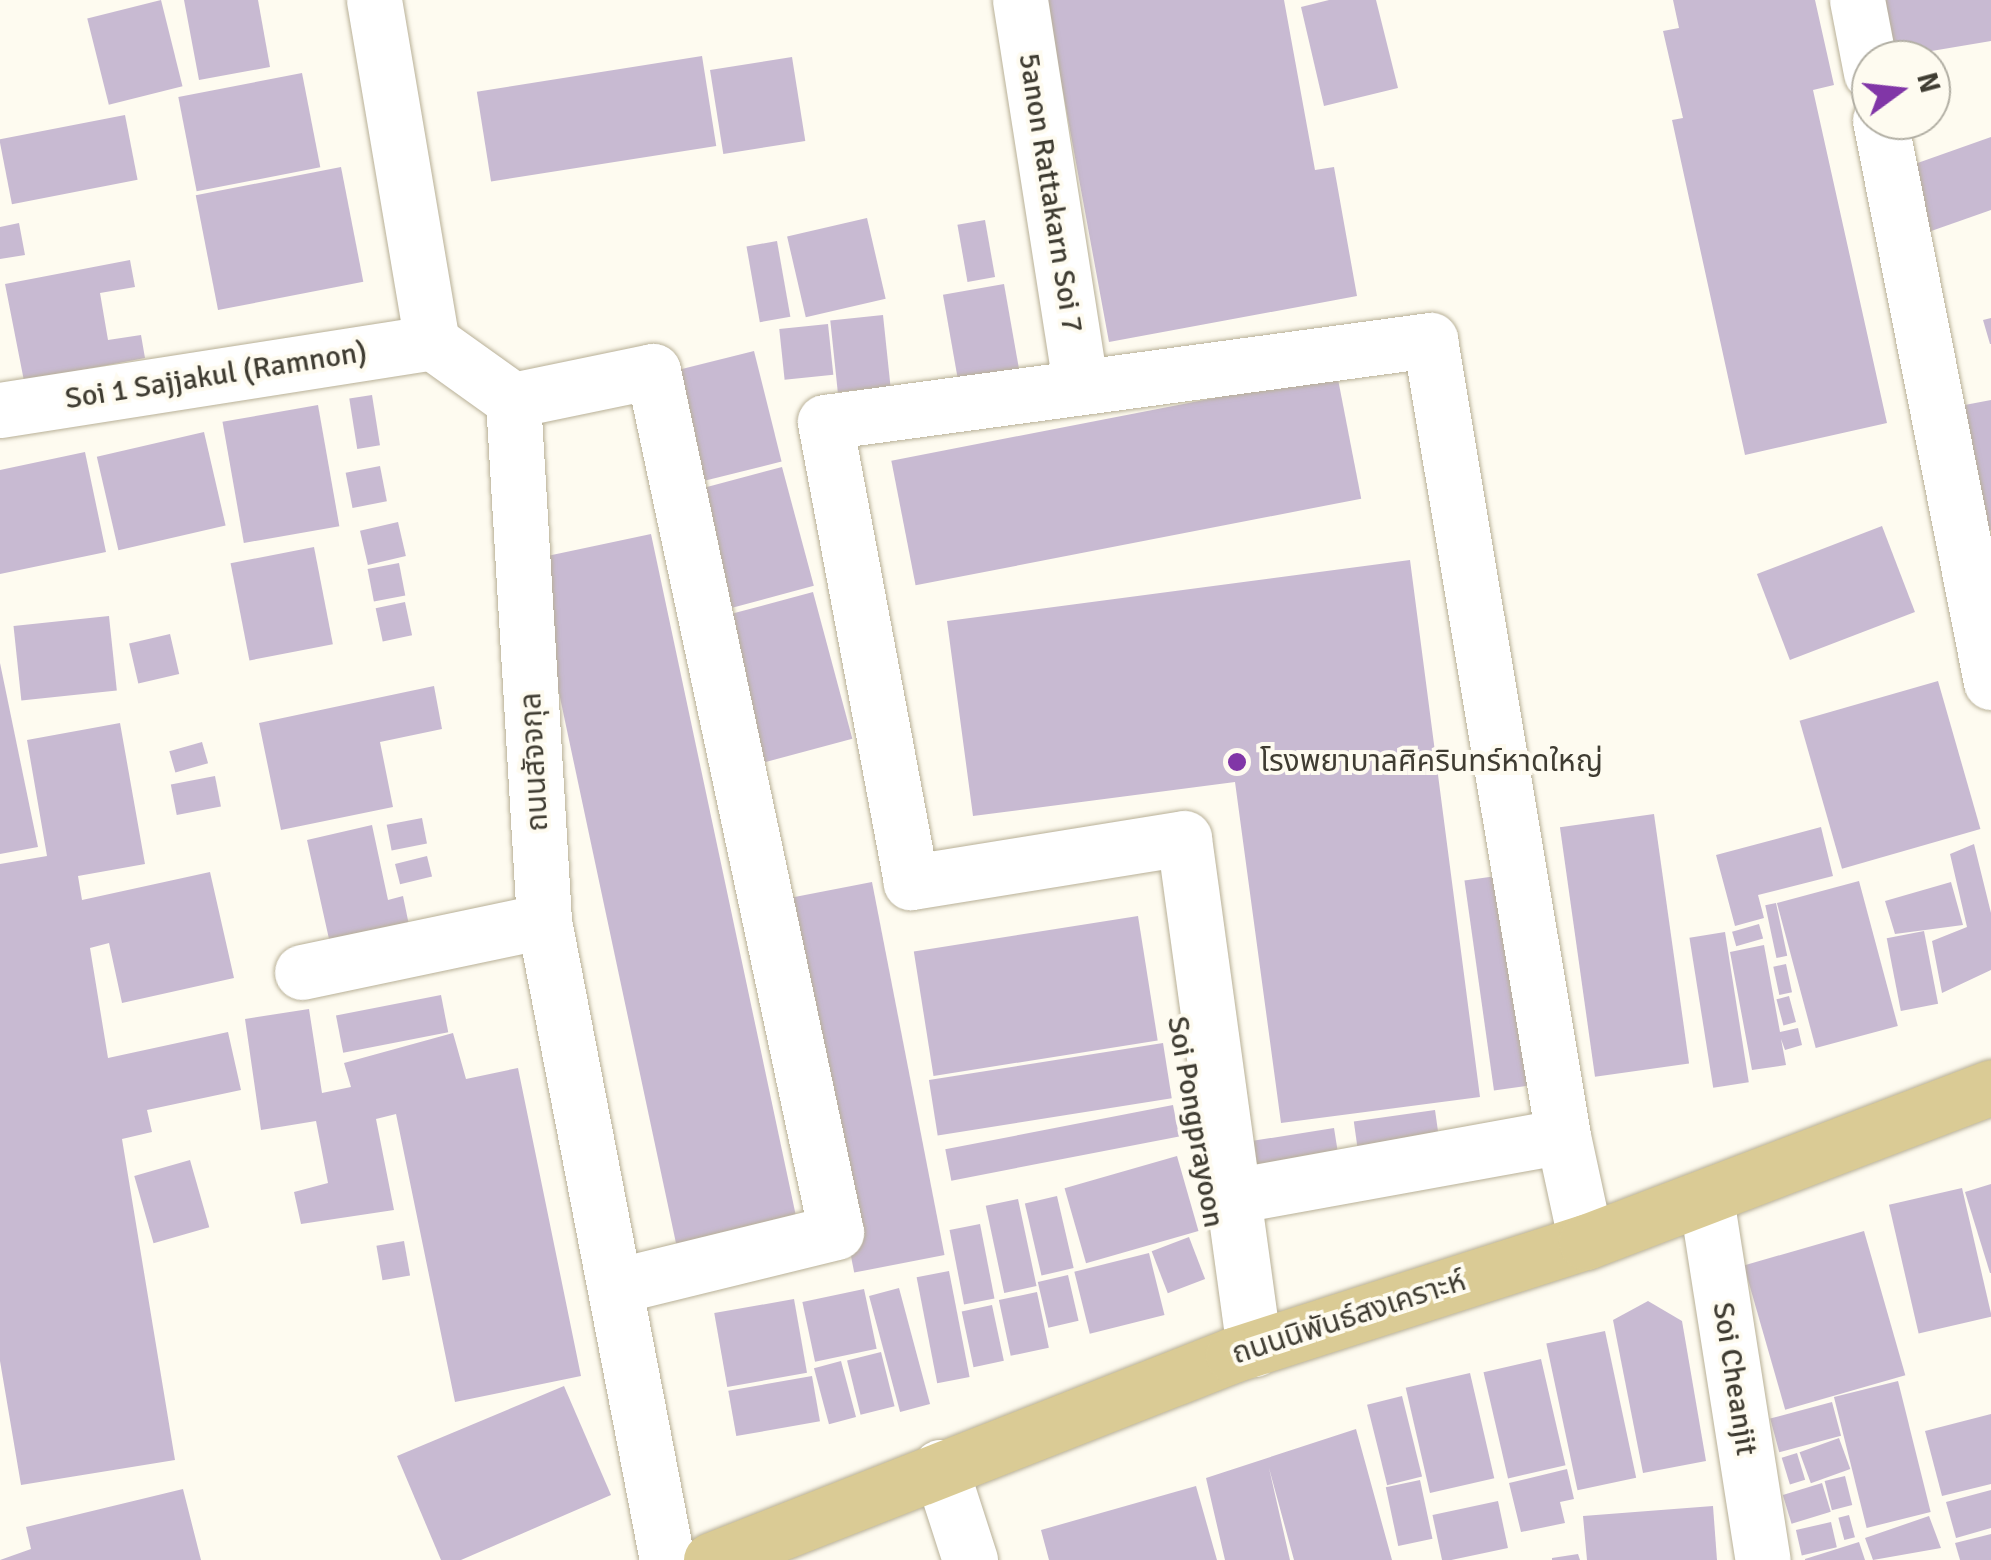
<!DOCTYPE html>
<html>
<head>
<meta charset="utf-8">
<style>
  body { margin:0 }
  #map { position:relative; width:1991px; height:1560px; overflow:hidden; background:#fefbf0; font-family:Signika,"Noto Sans Thai",sans-serif }
  div>[style] { position:absolute }
  [style*='--x'] { left:calc(var(--x)*1px); top:calc(var(--y)*1px); width:calc(var(--w)*1px); rotate:calc(var(--a)*1deg) }
  .building>* { inset:0; background:#c8bad2; transform-origin:0 0 }
  .roads { filter:drop-shadow(0 0 2px #b8b097) drop-shadow(0 0 2px #b8b097) }
  .minor>* { height:55px; margin:-27.5px; padding:0 27.5px; transform-origin:27.5px; border-radius:27.5px; background:#fff }
  .major>* { height:55px; margin:-27.5px; padding:0 27.5px; transform-origin:27.5px; border-radius:27.5px; background:#dacb95 }
  .dots>* { width:28px; height:28px; translate:-50% -50%; box-sizing:border-box; border:5px solid #fefbf0; border-radius:50% }
  span { translate:-50% -50%; white-space:nowrap; text-align:center; line-height:1.15; -webkit-text-stroke:8px #fefbf0; paint-order:stroke }
  .street-label { font-size:30px; color:#3f3c32 }
  .poi-label { font-size:30px; color:#3f3c32 }
  .left { translate:0 -50%; text-align:left }
  .north { position:absolute; left:1851px; top:40px; width:100px; height:100px; box-sizing:border-box; background:#fefbf0; border:2px solid #b2afa4; border-radius:50%; rotate:75deg; font-size:28px; font-weight:700; line-height:40px; text-align:center; color:#3f3c32 }
  .north::after { content:''; display:block; margin:auto; width:35px; height:45px; background:#8136a7; clip-path:polygon(50% 0,100% 100%,50% 72%,0 100%) }
</style>
</head>
<body>
<div id="map">
  <div class="building">
    <i style="left:161px;top:0;width:89px;height:76px;rotate:76deg"></i>
    <i style="clip-path:polygon(184px 0,258px 0,270px 67px,199px 80px)"></i>
    <i style="clip-path:polygon(1046px 0,1284px 0,1315px 170px,1334px 167px,1357px 296px,1109px 342px)"></i>
    <i style="clip-path:polygon(1329px 0,1376px 0,1398px 88px,1324px 106px,1301px 7px)"></i>
    <i style="clip-path:polygon(1673px 0,1815px 0,1834px 85px,1813px 90px,1887px 423px,1745px 455px,1672px 120px,1683px 118px,1663px 31px,1679px 28px)"></i>
    <i style="clip-path:polygon(1868px 0,1991px 0,1991px 41px,1878px 60px)"></i>
    <i style="left:702px;top:56px;width:91px;height:228px;rotate:81deg"></i>
    <i style="left:792px;top:57px;width:85px;height:83px;rotate:81deg"></i>
    <i style="left:302px;top:73px;width:96px;height:126px;rotate:79deg"></i>
    <i style="left:125px;top:115px;width:66px;height:128px;rotate:79deg"></i>
    <i style="clip-path:polygon(1991px 137px,1991px 210px,1917px 236px,1895px 171px)"></i>
    <i style="left:341px;top:167px;width:117px;height:148px;rotate:79deg"></i>
    <i style="left:867px;top:218px;width:83px;height:82px;rotate:77deg"></i>
    <i style="left:985px;top:220px;width:58px;height:28px;rotate:80deg"></i>
    <i style="clip-path:polygon(19px 223px,25px 255px,0 259px,0 227px)"></i>
    <i style="left:777px;top:241px;width:77px;height:31px;rotate:80deg"></i>
    <i style="clip-path:polygon(130px 260px,135px 287px,100px 293px,108px 340px,141px 335px,145px 358px,24px 381px,5px 284px)"></i>
    <i style="left:1004px;top:284px;width:93px;height:62px;rotate:80deg"></i>
    <i style="left:883px;top:315px;width:72px;height:53px;rotate:84deg"></i>
    <i style="clip-path:polygon(1991px 318px,1991px 344px,1990px 344px,1983px 320px)"></i>
    <i style="left:828px;top:324px;width:51px;height:49px;rotate:84deg"></i>
    <i style="left:754px;top:351px;width:114px;height:98px;rotate:76deg"></i>
    <i style="left:1337px;top:374px;width:127px;height:454px;rotate:79deg"></i>
    <i style="left:372px;top:395px;width:51px;height:23px;rotate:81deg"></i>
    <i style="clip-path:polygon(1991px 400px,1991px 530px,1972px 533px,1949px 408px)"></i>
    <i style="left:318px;top:405px;width:123px;height:97px;rotate:80deg"></i>
    <i style="left:204px;top:432px;width:96px;height:110px;rotate:77deg"></i>
    <i style="clip-path:polygon(85px 452px,106px 552px,0 574px,0 470px)"></i>
    <i style="left:380px;top:466px;width:36px;height:35px;rotate:79deg"></i>
    <i style="left:782px;top:467px;width:123px;height:98px;rotate:75deg"></i>
    <i style="left:398px;top:522px;width:35px;height:39px;rotate:77deg"></i>
    <i style="left:1882px;top:526px;width:92px;height:134px;rotate:69deg"></i>
    <i style="left:651px;top:534px;width:711px;height:123px;rotate:78deg"></i>
    <i style="left:314px;top:547px;width:99px;height:85px;rotate:79deg"></i>
    <i style="clip-path:polygon(1410px 560px,1480px 1097px,1281px 1123px,1235px 782px,973px 816px,947px 621px)"></i>
    <i style="left:399px;top:563px;width:33px;height:32px;rotate:79deg"></i>
    <i style="left:813px;top:592px;width:152px;height:97px;rotate:75deg"></i>
    <i style="left:405px;top:602px;width:34px;height:30px;rotate:78deg"></i>
    <i style="left:109px;top:616px;width:75px;height:96px;rotate:84deg"></i>
    <i style="left:170px;top:634px;width:41px;height:42px;rotate:77deg"></i>
    <i style="clip-path:polygon(0 663px,38px 847px,0 854px)"></i>
    <i style="left:1938px;top:681px;width:154px;height:144px;rotate:74deg"></i>
    <i style="clip-path:polygon(434px 686px,442px 729px,380px 742px,393px 807px,281px 830px,259px 723px)"></i>
    <i style="clip-path:polygon(120px 723px,145px 864px,78px 876px,82px 900px,210px 872px,234px 978px,122px 1003px,109px 943px,90px 948px,108px 1058px,228px 1032px,241px 1090px,147px 1110px,152px 1132px,122px 1139px,175px 1460px,21px 1485px,0 1361px,0 864px,47px 856px,27px 740px)"></i>
    <i style="left:202px;top:742px;width:22px;height:34px;rotate:74deg"></i>
    <i style="left:215px;top:776px;width:31px;height:45px;rotate:79deg"></i>
    <i style="left:1654px;top:814px;width:252px;height:95px;rotate:82deg"></i>
    <i style="left:422px;top:818px;width:26px;height:36px;rotate:79deg"></i>
    <i style="clip-path:polygon(372px 825px,388px 900px,403px 896px,410px 930px,331px 948px,307px 840px)"></i>
    <i style="clip-path:polygon(1821px 827px,1833px 876px,1758px 895px,1764px 918px,1735px 926px,1716px 855px)"></i>
    <i style="clip-path:polygon(1974px 844px,1991px 913px,1991px 970px,1942px 993px,1932px 941px,1967px 927px,1950px 854px)"></i>
    <i style="left:427px;top:856px;width:21px;height:33px;rotate:76deg"></i>
    <i style="left:1511px;top:874px;width:212px;height:47px;rotate:82deg"></i>
    <i style="left:1859px;top:881px;width:150px;height:85px;rotate:75deg"></i>
    <i style="left:872px;top:882px;width:380px;height:92px;rotate:79deg"></i>
    <i style="clip-path:polygon(1951px 882px,1963px 925px,1895px 934px,1885px 901px)"></i>
    <i style="left:1776px;top:903px;width:54px;height:11px;rotate:78deg"></i>
    <i style="left:1138px;top:916px;width:126px;height:227px;rotate:81deg"></i>
    <i style="left:1759px;top:924px;width:15px;height:28px;rotate:74deg"></i>
    <i style="left:1924px;top:931px;width:74px;height:38px;rotate:79deg"></i>
    <i style="left:1725px;top:932px;width:152px;height:36px;rotate:81deg"></i>
    <i style="clip-path:polygon(1764px 945px,1780px 1032px,1798px 1028px,1802px 1045px,1785px 1050px,1781px 1039px,1786px 1065px,1752px 1070px,1730px 952px)"></i>
    <i style="left:1786px;top:964px;width:29px;height:13px;rotate:78deg"></i>
    <i style="left:441px;top:995px;width:38px;height:107px;rotate:79deg"></i>
    <i style="left:1789px;top:996px;width:27px;height:13px;rotate:75deg"></i>
    <i style="clip-path:polygon(309px 1009px,322px 1093px,351px 1087px,344px 1063px,453px 1033px,466px 1079px,518px 1068px,581px 1376px,455px 1402px,396px 1114px,376px 1119px,394px 1210px,301px 1224px,294px 1192px,328px 1183px,316px 1121px,261px 1130px,245px 1019px)"></i>
    <i style="left:1163px;top:1043px;width:56px;height:237px;rotate:81deg"></i>
    <i style="left:1173px;top:1105px;width:32px;height:232px;rotate:79deg"></i>
    <i style="left:1435px;top:1110px;width:42px;height:82px;rotate:82deg"></i>
    <i style="left:1334px;top:1128px;width:38px;height:95px;rotate:81deg"></i>
    <i style="left:1177px;top:1156px;width:78px;height:117px;rotate:74deg"></i>
    <i style="left:190px;top:1160px;width:70px;height:58px;rotate:74deg"></i>
    <i style="clip-path:polygon(1991px 1184px,1991px 1273px,1990px 1273px,1965px 1192px)"></i>
    <i style="left:1962px;top:1188px;width:132px;height:75px;rotate:77deg"></i>
    <i style="left:1057px;top:1196px;width:74px;height:33px;rotate:77deg"></i>
    <i style="left:1018px;top:1199px;width:89px;height:33px;rotate:78deg"></i>
    <i style="left:980px;top:1224px;width:76px;height:31px;rotate:79deg"></i>
    <i style="left:1864px;top:1231px;width:150px;height:125px;rotate:74deg"></i>
    <i style="left:1189px;top:1237px;width:45px;height:40px;rotate:69deg"></i>
    <i style="left:404px;top:1241px;width:35px;height:28px;rotate:80deg"></i>
    <i style="left:1149px;top:1253px;width:64px;height:77px;rotate:76deg"></i>
    <i style="left:949px;top:1271px;width:108px;height:33px;rotate:79deg"></i>
    <i style="left:1068px;top:1275px;width:47px;height:31px;rotate:77deg"></i>
    <i style="left:899px;top:1288px;width:120px;height:31px;rotate:75deg"></i>
    <i style="left:864px;top:1289px;width:61px;height:63px;rotate:78deg"></i>
    <i style="left:1037px;top:1292px;width:57px;height:39px;rotate:78deg"></i>
    <i style="left:794px;top:1299px;width:75px;height:81px;rotate:80deg"></i>
    <i style="clip-path:polygon(1648px 1301px,1682px 1321px,1706px 1461px,1643px 1473px,1613px 1320px)"></i>
    <i style="left:992px;top:1305px;width:57px;height:31px;rotate:78deg"></i>
    <i style="left:1605px;top:1331px;width:150px;height:60px;rotate:78deg"></i>
    <i style="left:881px;top:1352px;width:56px;height:35px;rotate:76deg"></i>
    <i style="left:1541px;top:1359px;width:109px;height:59px;rotate:77deg"></i>
    <i style="left:841px;top:1361px;width:58px;height:28px;rotate:75deg"></i>
    <i style="left:1470px;top:1373px;width:108px;height:66px;rotate:77deg"></i>
    <i style="left:812px;top:1376px;width:46px;height:85px;rotate:80deg"></i>
    <i style="left:1898px;top:1381px;width:135px;height:66px;rotate:76deg"></i>
    <i style="clip-path:polygon(564px 1386px,611px 1495px,461px 1560px,441px 1560px,397px 1456px)"></i>
    <i style="left:1402px;top:1396px;width:83px;height:36px;rotate:76deg"></i>
    <i style="left:1832px;top:1402px;width:35px;height:64px;rotate:75deg"></i>
    <i style="clip-path:polygon(1991px 1414px,1991px 1484px,1942px 1496px,1925px 1431px)"></i>
    <i style="clip-path:polygon(1356px 1429px,1392px 1560px,1294px 1560px,1269px 1468px,1290px 1560px,1225px 1560px,1206px 1478px)"></i>
    <i style="left:1839px;top:1438px;width:33px;height:42px;rotate:70deg"></i>
    <i style="left:1797px;top:1453px;width:28px;height:16px;rotate:73deg"></i>
    <i style="clip-path:polygon(1567px 1469px,1574px 1499px,1560px 1502px,1565px 1523px,1521px 1532px,1509px 1483px)"></i>
    <i style="left:1845px;top:1476px;width:30px;height:21px;rotate:76deg"></i>
    <i style="left:1420px;top:1480px;width:60px;height:35px;rotate:78deg"></i>
    <i style="left:1822px;top:1483px;width:30px;height:41px;rotate:73deg"></i>
    <i style="clip-path:polygon(1196px 1486px,1217px 1560px,1049px 1560px,1041px 1530px)"></i>
    <i style="clip-path:polygon(183px 1489px,201px 1560px,0 1560px,31px 1549px,26px 1527px)"></i>
    <i style="clip-path:polygon(1991px 1490px,1991px 1528px,1956px 1538px,1946px 1502px)"></i>
    <i style="left:1498px;top:1501px;width:48px;height:67px;rotate:78deg"></i>
    <i style="clip-path:polygon(1713px 1506px,1717px 1560px,1587px 1560px,1583px 1516px)"></i>
    <i style="left:1849px;top:1515px;width:23px;height:11px;rotate:75deg"></i>
    <i style="clip-path:polygon(1929px 1516px,1941px 1548px,1873px 1560px,1865px 1538px)"></i>
    <i style="left:1831px;top:1522px;width:26px;height:36px;rotate:77deg"></i>
    <i style="clip-path:polygon(1991px 1534px,1991px 1560px,1960px 1560px,1955px 1543px)"></i>
    <i style="clip-path:polygon(1859px 1542px,1865px 1560px,1805px 1560px,1805px 1559px)"></i>
    <i style="clip-path:polygon(1578px 1554px,1580px 1560px,1552px 1560px,1552px 1558px)"></i>
  </div>
  <div class="roads">
    <div class="minor">
      <i style="--x:374;--y:0;--w:347;--a:80.4"></i>
      <i style="--x:432;--y:342;--w:100;--a:35.6"></i>
      <i style="--x:513;--y:400;--w:522;--a:86.59"></i>
      <i style="--x:544;--y:921;--w:651;--a:79.1"></i>
      <i style="--x:1020;--y:0;--w:390;--a:81.1"></i>
      <i style="--x:1857;--y:0;--w:74;--a:79.1"></i>
      <i style="--x:1880;--y:120;--w:573;--a:78.83"></i>
      <i style="--x:513;--y:400;--w:143;--a:-11.7"></i>
      <i style="--x:653;--y:371;--w:880;--a:78"></i>
      <i style="--x:836;--y:1232;--w:222;--a:166.2"></i>
      <i style="--x:0;--y:410;--w:437;--a:-8.9"></i>
      <i style="--x:302;--y:972;--w:247;--a:-11.9"></i>
      <i style="--x:1233;--y:1196;--w:361;--a:-97.8"></i>
      <i style="--x:1184;--y:838;--w:277;--a:170.8"></i>
      <i style="--x:911;--y:882;--w:468;--a:-100.6"></i>
      <i style="--x:825;--y:422;--w:611;--a:-7.72"></i>
      <i style="--x:1430;--y:340;--w:807;--a:80.51"></i>
      <i style="--x:1706;--y:1198;--w:366;--a:81.1"></i>
      <i style="--x:1254;--y:1349;--w:154;--a:-97.8"></i>
      <i style="--x:1233;--y:1196;--w:335;--a:-10.3"></i>
      <i style="--x:1563;--y:1136;--w:108;--a:77.8"></i>
      <i style="--x:940;--y:1467;--w:98;--a:72.1"></i>
    </div>
    <div class="major">
      <i style="--x:711;--y:1560;--w:561;--a:-21.44"></i>
      <i style="--x:1233;--y:1355;--w:371;--a:-17.8"></i>
      <i style="--x:1586;--y:1242;--w:434;--a:-20.9"></i>
    </div>
  </div>
  <div class="dots">
    <i style="left:1237px;top:762px;background:#8136a7"></i>
  </div>
  <div class="street-label">
    <span style="left:1050px;top:193px;rotate:81deg">5anon Rattakarn Soi 7</span>
    <span style="left:216px;top:376px;rotate:-9deg">Soi 1 Sajjakul (Ramnon)</span>
    <span style="left:535px;top:762px;rotate:-93deg">ถนนสัจจกุล</span>
    <span style="left:1195px;top:1122px;rotate:80deg">Soi Pongprayoon</span>
    <span style="left:1349px;top:1318px;rotate:-18deg">ถนนนิพันธ์สงเคราะห์</span>
    <span style="left:1734px;top:1379px;rotate:81deg">Soi Cheanjit</span>
  </div>
  <div class="poi-label">
    <span class="left" style="left:1260px;top:762px">โรงพยาบาลศิครินทร์หาดใหญ่</span>
  </div>
  <div class="north">N</div>
</div>
</body>
</html>
